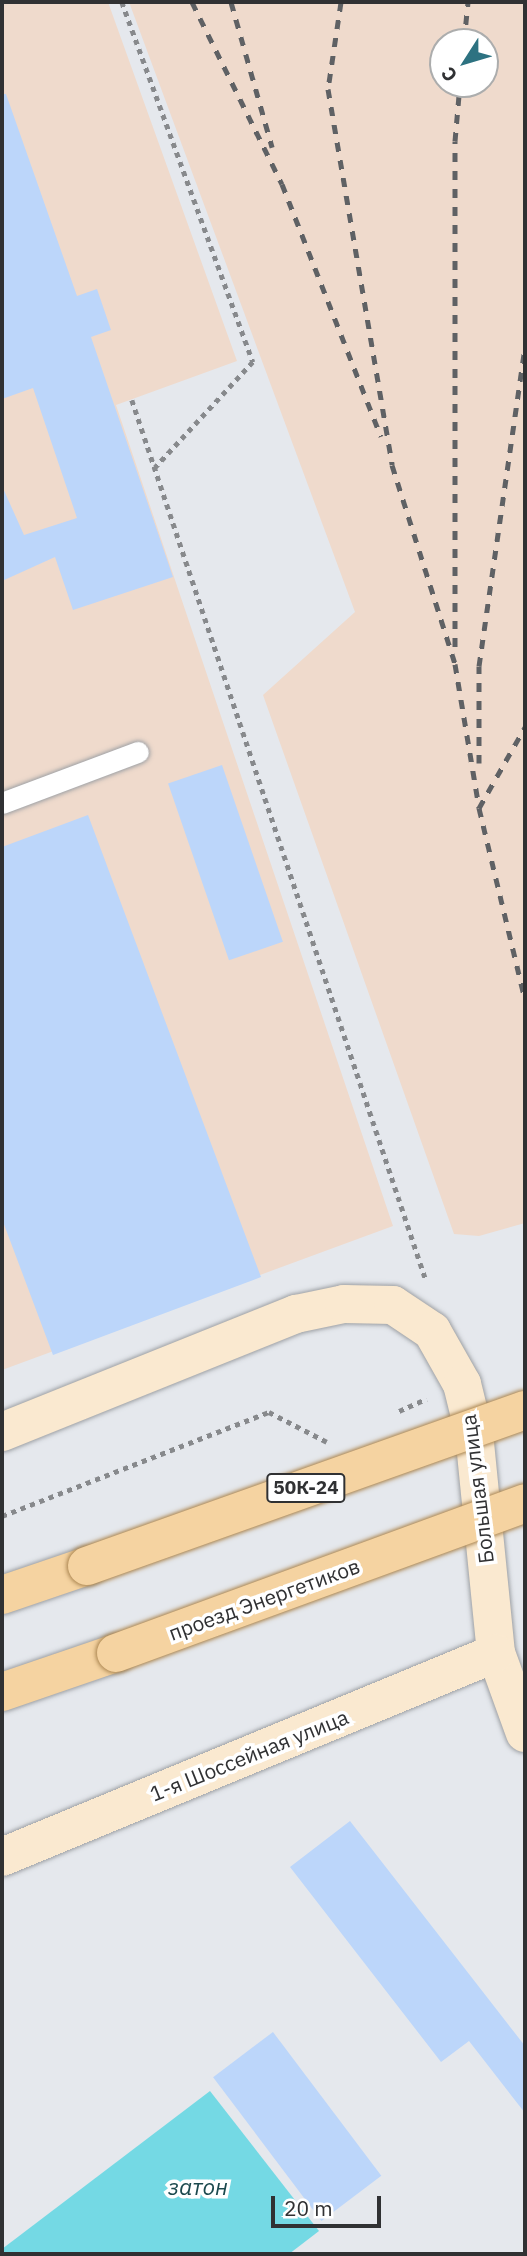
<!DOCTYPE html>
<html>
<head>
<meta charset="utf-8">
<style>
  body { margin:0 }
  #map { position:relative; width:527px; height:2256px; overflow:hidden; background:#e5e8ed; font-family:"IBM Plex Sans",sans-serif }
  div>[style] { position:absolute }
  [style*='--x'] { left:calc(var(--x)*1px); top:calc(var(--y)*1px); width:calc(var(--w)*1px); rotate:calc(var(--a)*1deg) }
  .industrial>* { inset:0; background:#efdacc }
  .water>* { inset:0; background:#74d9e4 }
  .building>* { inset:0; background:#bcd6fa; transform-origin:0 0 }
  .path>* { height:4.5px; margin-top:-2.25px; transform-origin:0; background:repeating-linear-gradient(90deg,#87898c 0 5px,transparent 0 10px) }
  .roads { filter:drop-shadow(0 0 2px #9ea1a5) drop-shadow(0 0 2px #9ea1a5) }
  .lane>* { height:21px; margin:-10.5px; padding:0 10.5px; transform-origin:10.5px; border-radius:10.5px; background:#fff }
  .secondary>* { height:38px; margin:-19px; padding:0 19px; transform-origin:19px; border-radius:19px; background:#fae9d0 }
  .primary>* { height:38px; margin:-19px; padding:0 19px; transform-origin:19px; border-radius:19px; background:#f5d3a1 }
  .rail>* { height:5px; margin-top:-2.5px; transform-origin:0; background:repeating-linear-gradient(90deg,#5f6164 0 9px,transparent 0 18px) }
  .bridges { filter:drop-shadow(0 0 2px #ac8752) drop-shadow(0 0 2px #ac8752) }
  .primary-bridge>* { height:38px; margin:-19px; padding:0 19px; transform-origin:19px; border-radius:19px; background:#f5d3a1 }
  span { translate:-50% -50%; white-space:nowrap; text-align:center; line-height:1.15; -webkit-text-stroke:7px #fff; paint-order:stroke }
  .shield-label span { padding:2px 5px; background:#fff; border:2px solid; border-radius:5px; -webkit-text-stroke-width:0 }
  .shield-label { font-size:19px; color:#303133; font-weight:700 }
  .street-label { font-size:21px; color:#303133 }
  .water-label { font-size:23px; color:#1b494e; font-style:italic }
  .frame { position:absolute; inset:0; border:4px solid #303133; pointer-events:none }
  .north { position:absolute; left:429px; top:28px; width:70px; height:70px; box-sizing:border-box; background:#fff; border:2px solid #acadad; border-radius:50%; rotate:233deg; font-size:19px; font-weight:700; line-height:28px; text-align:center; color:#303133 }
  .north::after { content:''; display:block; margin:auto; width:24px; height:32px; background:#2d7281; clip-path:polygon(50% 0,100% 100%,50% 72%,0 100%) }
  .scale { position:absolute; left:271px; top:2196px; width:110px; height:32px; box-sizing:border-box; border:4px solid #303133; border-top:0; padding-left:9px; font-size:21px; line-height:24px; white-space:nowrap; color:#303133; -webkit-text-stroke:5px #fff; paint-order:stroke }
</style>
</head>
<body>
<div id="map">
  <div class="industrial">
    <i style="clip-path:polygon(2px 2px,108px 2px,237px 361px,116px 405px,393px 1226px,2px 1370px)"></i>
    <i style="clip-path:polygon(evenodd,129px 2px,525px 2px,525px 1223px,479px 1236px,454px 1234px,263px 695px,355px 612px,129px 2px,443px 42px,485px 42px,485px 84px,443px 84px,443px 42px)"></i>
  </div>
  <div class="water">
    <i style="clip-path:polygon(210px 2091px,319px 2231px,289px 2254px,2px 2254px,2px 2249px)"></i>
  </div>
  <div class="building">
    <i style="clip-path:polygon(2px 94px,6px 94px,77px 296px,97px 289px,111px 330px,91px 337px,173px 577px,73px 610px,55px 557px,2px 581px,2px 486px,24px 535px,77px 518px,33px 388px,2px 399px)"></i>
    <i style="left:222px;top:765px;width:187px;height:57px;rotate:71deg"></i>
    <i style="clip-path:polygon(88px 815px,261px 1277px,53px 1355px,2px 1219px,2px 847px)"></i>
    <i style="clip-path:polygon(350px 1821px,525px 2046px,525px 2113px,469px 2041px,441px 2062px,290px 1867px)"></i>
    <i style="left:273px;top:2032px;width:180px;height:75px;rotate:53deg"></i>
  </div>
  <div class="path">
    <i style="--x:122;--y:2;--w:383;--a:70"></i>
    <i style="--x:253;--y:362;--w:144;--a:132.8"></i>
    <i style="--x:132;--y:400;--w:928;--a:71.53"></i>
    <i style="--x:399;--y:1411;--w:30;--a:-24"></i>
    <i style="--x:2;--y:1516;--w:287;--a:-21.3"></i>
    <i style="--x:269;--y:1412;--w:65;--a:27.3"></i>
  </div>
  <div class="roads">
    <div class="lane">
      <i style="--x:2;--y:803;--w:145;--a:-20.6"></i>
    </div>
    <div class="secondary">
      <i style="--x:2;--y:1432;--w:317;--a:-21.9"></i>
      <i style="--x:296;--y:1314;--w:49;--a:-11.8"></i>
      <i style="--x:344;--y:1304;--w:49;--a:1.2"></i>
      <i style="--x:393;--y:1305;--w:47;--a:33.7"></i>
      <i style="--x:432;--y:1331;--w:61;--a:60.5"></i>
      <i style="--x:462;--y:1384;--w:50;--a:76.2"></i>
      <i style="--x:474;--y:1433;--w:221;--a:84.3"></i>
      <i style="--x:496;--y:1653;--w:85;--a:70.1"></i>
      <i style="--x:2;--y:1857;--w:534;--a:-22.44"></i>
    </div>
    <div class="primary">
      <i style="--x:2;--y:1595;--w:90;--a:-18.8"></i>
      <i style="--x:2;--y:1692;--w:120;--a:-18.9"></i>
    </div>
  </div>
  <div class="rail">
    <i style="--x:192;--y:2;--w:203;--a:63.7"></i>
    <i style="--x:282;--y:184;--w:271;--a:68.6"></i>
    <i style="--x:231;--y:2;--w:151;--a:74.2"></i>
    <i style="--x:341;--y:2;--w:88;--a:98.5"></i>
    <i style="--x:328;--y:89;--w:381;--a:80.3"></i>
    <i style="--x:392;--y:465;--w:209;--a:72.4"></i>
    <i style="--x:455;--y:664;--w:146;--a:80.5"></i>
    <i style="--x:479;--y:808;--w:196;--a:76.5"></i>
    <i style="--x:464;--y:42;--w:40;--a:-84.3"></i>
    <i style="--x:455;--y:647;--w:506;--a:-90"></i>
    <i style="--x:455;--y:141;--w:57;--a:-85"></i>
    <i style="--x:479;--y:763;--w:97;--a:-90"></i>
    <i style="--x:479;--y:666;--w:324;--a:-81.8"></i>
    <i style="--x:479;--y:808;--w:93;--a:-60.4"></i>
  </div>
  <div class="bridges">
    <div class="primary-bridge">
      <i style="--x:87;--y:1566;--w:465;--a:-19.6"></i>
      <i style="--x:116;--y:1653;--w:436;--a:-20.1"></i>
    </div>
  </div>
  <div class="shield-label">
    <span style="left:306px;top:1488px">50К-24</span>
  </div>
  <div class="street-label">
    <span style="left:477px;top:1489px;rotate:-97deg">Большая улица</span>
    <span style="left:264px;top:1599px;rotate:-20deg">проезд Энергетиков</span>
    <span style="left:249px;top:1755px;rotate:-22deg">1-я Шоссейная улица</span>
  </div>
  <div class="water-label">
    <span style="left:198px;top:2186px">затон</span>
  </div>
  <div class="frame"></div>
  <div class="north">С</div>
  <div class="scale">20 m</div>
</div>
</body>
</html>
